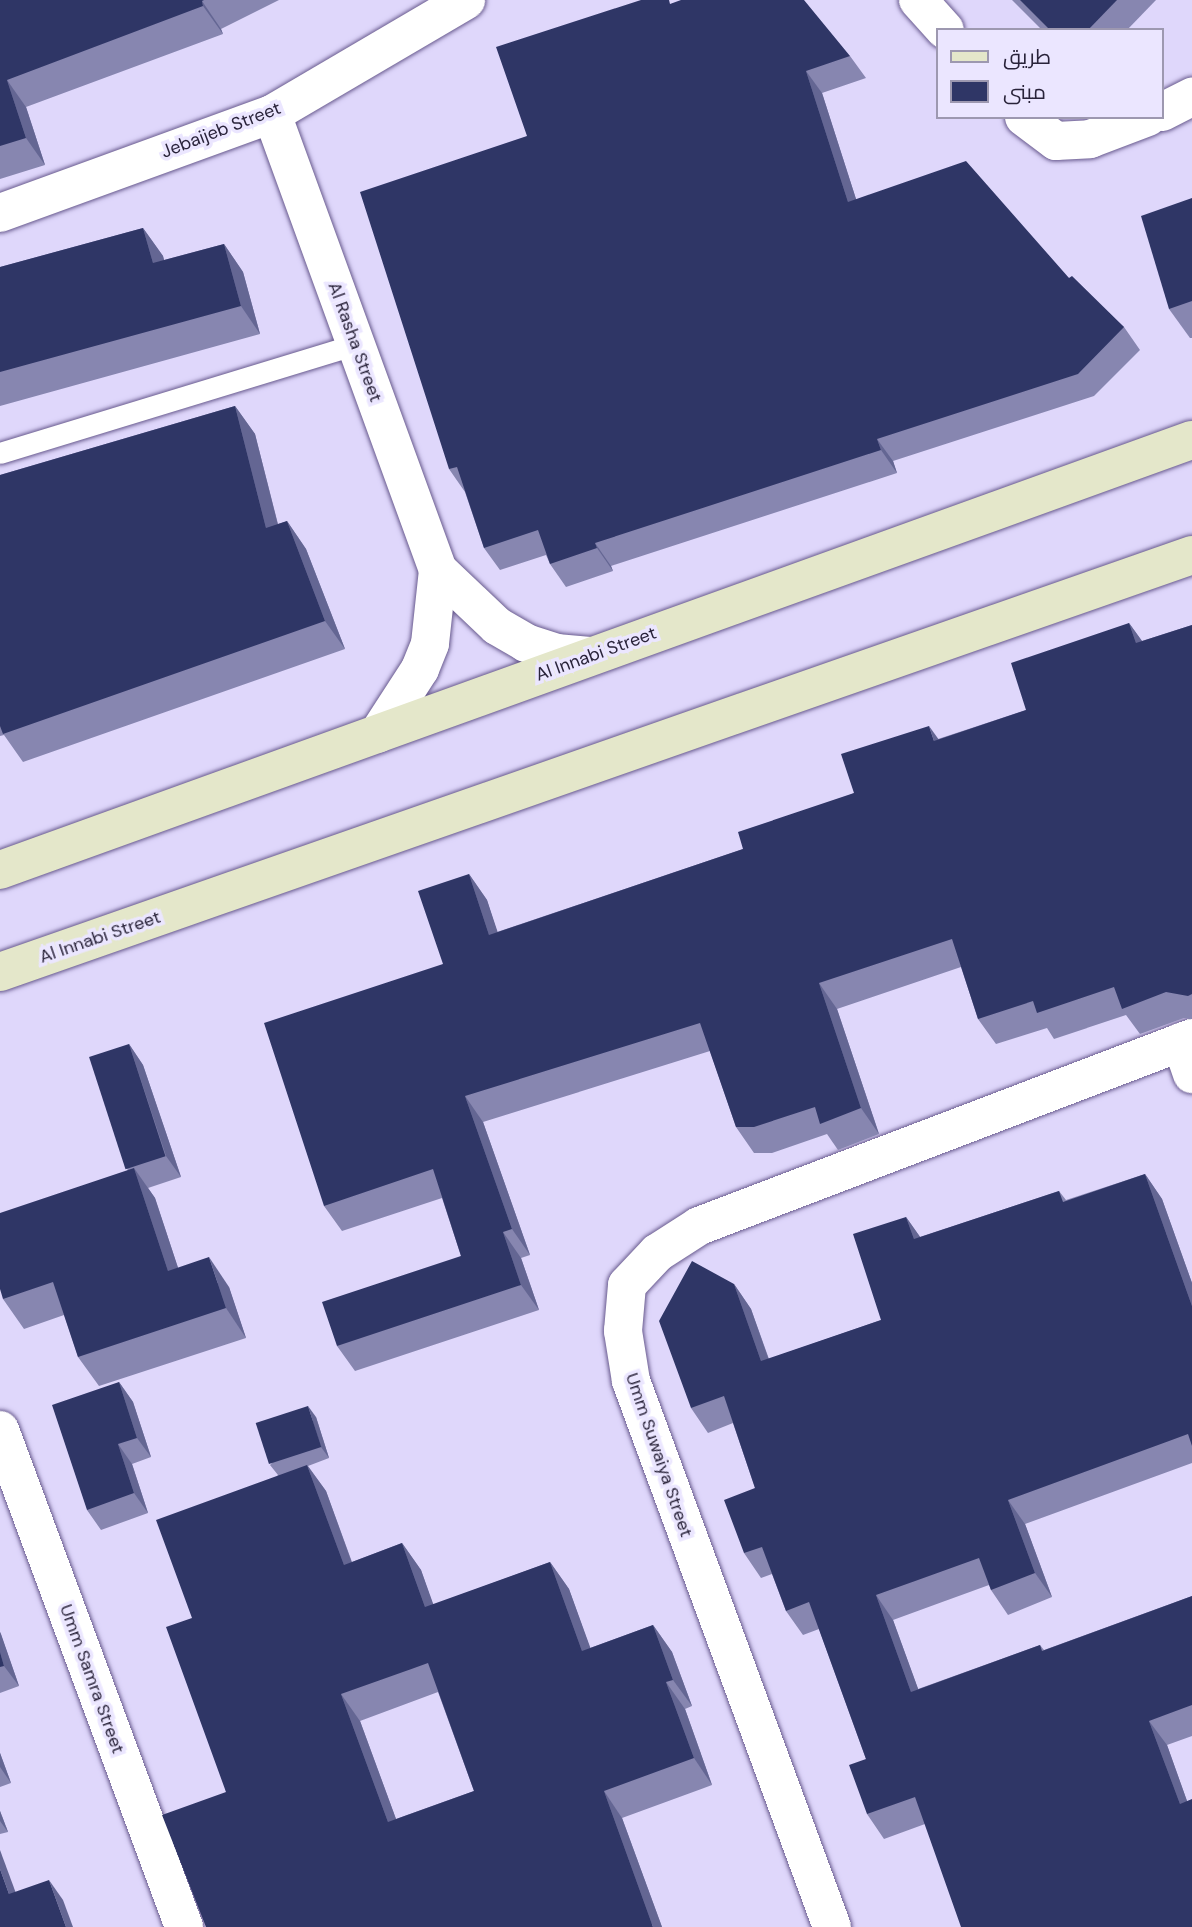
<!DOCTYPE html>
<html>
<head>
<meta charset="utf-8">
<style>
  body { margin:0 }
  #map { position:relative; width:1192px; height:1927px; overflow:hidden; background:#dfd7fb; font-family:"DM Sans",Cairo,sans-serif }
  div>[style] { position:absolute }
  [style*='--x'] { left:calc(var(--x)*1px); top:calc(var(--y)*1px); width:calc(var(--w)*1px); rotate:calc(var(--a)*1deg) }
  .roads { filter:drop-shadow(0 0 2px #685a8e) drop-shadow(0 0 2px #685a8e) }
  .lane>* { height:21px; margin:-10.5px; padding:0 10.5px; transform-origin:10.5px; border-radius:10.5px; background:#fff }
  .street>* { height:38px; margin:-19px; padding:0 19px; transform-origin:19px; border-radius:19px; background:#fff }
  .secondary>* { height:38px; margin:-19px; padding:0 19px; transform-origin:19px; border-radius:19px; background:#e4e7ca }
  .wall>* { inset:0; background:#8786b0 }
  .shaded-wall>* { inset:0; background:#646693 }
  .building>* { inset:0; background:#2f3666; transform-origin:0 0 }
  span { translate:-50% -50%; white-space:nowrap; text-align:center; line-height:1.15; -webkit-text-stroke:7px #ebe6ff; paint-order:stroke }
  .street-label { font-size:18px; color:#29233a }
  .legend { position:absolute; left:936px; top:28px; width:228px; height:91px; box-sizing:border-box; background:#ebe6ff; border:2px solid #9d98b0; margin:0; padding:9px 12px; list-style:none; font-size:21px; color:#29233a }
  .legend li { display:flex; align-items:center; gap:14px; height:35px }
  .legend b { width:35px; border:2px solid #9d98b0 }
</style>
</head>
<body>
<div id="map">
  <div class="roads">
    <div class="lane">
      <i style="--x:0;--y:453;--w:372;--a:-17"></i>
    </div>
    <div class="street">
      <i style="--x:918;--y:0;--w:40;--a:48"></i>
      <i style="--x:1162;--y:112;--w:34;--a:-27"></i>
      <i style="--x:272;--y:114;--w:485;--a:70"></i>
      <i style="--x:438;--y:570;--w:74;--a:96.2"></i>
      <i style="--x:430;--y:644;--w:27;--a:112"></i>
      <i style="--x:420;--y:669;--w:77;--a:122.9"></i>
      <i style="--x:1024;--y:117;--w:40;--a:37"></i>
      <i style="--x:1056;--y:141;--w:34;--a:-3"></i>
      <i style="--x:1090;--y:139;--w:62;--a:-20.8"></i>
      <i style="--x:0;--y:213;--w:289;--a:-20"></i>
      <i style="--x:272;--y:114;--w:225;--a:-30.4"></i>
      <i style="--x:438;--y:570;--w:81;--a:43.5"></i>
      <i style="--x:497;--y:626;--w:34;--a:30"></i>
      <i style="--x:526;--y:643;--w:32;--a:18"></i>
      <i style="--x:556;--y:653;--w:34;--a:5"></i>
      <i style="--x:1181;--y:1042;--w:34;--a:71"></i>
      <i style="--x:0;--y:1430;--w:530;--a:69.68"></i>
      <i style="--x:832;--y:1927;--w:582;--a:-110.21"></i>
      <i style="--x:631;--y:1381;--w:51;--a:-99.1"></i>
      <i style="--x:623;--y:1331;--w:46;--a:-85"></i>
      <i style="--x:627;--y:1285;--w:44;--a:-46.8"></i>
      <i style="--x:657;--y:1253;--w:50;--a:-32.7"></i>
      <i style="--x:699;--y:1226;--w:528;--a:-20.87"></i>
    </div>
    <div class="secondary">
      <i style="--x:0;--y:870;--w:1267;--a:-19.84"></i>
      <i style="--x:0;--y:972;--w:1263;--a:-19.28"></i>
    </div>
  </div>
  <div class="wall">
    <i style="clip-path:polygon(0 0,279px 0,221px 29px,223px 34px,26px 107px,45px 165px,0 179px)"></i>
    <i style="clip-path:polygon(1012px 0,1156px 0,1127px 30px,1042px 30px)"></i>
    <i style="clip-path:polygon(673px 3px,850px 56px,866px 78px,822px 93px,856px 199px,1069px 278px,1124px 327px,1140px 350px,1094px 396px,893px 461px,897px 473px,611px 566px,613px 571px,566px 587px,550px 564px,546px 555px,500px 570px,484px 548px,465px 492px,449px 469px,527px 136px)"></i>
    <i style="clip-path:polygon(1192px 198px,1192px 338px,1190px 338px,1169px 309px)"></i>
    <i style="clip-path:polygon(143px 228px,163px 256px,164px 260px,224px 244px,243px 272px,260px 334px,0 406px,0 267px)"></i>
    <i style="clip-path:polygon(235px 406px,255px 434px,278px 524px,287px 521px,306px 549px,345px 649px,23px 762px,4px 735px,0 736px,0 475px)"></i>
    <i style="clip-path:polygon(1129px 623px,1142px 641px,1192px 625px,1192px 1019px,1184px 1018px,1140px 1034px,1126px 1015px,1054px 1039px,1047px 1028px,996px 1044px,978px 1019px,961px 967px,837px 1009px,879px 1134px,838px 1150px,827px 1134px,772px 1153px,754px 1153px,736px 1127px,710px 1051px,483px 1122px,530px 1255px,521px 1258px,539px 1310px,355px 1371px,337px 1346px,461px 1256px,442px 1198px,342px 1231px,324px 1206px,443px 964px,469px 874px,487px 900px,497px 932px,743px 849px,854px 793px,938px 739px,1026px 710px)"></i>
    <i style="clip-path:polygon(129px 1044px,143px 1065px,181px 1177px,148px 1188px,155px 1198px,178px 1268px,229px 1287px,246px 1338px,99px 1386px,78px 1357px,64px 1315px,24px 1329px,3px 1299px,128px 1170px,127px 1169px)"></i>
    <i style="clip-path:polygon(1145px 1174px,1162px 1199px,1192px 1283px,1192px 1463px,1025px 1524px,1052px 1597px,1008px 1615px,991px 1590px,989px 1585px,893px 1620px,918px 1689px,1040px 1645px,1044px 1650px,1192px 1596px,1192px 1736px,1167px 1745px,1187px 1801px,1192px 1927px,925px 1824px,884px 1839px,867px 1814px,866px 1759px,819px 1629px,803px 1635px,786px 1611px,772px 1574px,761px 1578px,744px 1553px,755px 1488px,733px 1423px,708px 1433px,691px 1408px,734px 1284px,751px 1309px,769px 1359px,881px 1320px,906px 1217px,920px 1237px,1059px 1191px,1066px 1200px)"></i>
    <i style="clip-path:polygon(119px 1382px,133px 1402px,151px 1457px,132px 1464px,148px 1513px,101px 1530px,87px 1510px)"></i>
    <i style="clip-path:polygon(evenodd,316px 1417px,329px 1458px,308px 1466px,326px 1491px,352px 1562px,402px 1543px,421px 1570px,433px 1605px,550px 1562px,569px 1589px,590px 1648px,653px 1625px,672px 1652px,692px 1706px,685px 1709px,712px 1785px,622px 1818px,662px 1927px,226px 1792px,192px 1618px,278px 1475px,270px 1465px,316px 1417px,438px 1692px,474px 1791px,396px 1819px,360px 1721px,438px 1692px)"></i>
    <i style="clip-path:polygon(0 1632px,19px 1686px,0 1693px)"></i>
    <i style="clip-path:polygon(0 1753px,11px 1783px,0 1787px)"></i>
    <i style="clip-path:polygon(0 1811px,8px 1832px,0 1834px)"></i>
  </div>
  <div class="shaded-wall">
    <i style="clip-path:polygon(202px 1px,221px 29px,223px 34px,203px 6px)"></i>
    <i style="clip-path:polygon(806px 71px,822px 93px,864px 224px,848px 202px)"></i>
    <i style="clip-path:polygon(7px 80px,26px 107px,45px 165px,26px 138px)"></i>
    <i style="clip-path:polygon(143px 228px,163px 256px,172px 291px,153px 263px)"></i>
    <i style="clip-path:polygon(224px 244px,243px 272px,260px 334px,241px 306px)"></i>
    <i style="clip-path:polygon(235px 406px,255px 434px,286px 557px,266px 528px)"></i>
    <i style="clip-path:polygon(877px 439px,893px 461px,897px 473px,881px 450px)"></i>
    <i style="clip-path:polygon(287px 521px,306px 549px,345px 649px,325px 621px)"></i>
    <i style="clip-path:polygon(595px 543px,611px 566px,613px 571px,597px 548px)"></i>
    <i style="clip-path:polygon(1129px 623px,1147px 648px,1136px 643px)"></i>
    <i style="clip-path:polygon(929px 726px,947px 751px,934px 741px)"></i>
    <i style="clip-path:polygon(469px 874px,487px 900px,507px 960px,489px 935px)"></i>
    <i style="clip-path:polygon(819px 983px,837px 1009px,879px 1134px,861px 1108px)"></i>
    <i style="clip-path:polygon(129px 1044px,143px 1065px,181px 1177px,166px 1156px)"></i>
    <i style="clip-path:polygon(465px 1096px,483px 1122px,530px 1255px,512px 1229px)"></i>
    <i style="clip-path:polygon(134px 1168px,155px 1198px,189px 1301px,168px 1271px)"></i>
    <i style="clip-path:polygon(1145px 1174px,1162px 1199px,1192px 1283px,1192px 1306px)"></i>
    <i style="clip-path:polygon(906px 1217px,923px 1241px,914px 1239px)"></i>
    <i style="clip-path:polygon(503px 1232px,521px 1258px,539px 1310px,521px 1285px)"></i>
    <i style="clip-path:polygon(209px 1257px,229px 1287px,246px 1338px,226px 1308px)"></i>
    <i style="clip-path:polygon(734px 1284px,751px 1309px,778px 1386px,761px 1361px)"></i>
    <i style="clip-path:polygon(119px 1382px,133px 1402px,151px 1457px,137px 1438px)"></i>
    <i style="clip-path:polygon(308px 1406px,316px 1417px,329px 1458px,321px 1447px)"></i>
    <i style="clip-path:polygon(118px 1444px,132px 1464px,148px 1513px,134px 1493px)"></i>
    <i style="clip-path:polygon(307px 1465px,326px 1491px,362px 1591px,344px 1565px)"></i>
    <i style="clip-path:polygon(1008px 1500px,1025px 1524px,1052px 1597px,1035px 1573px)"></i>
    <i style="clip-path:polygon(402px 1543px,421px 1570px,444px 1634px,425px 1607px)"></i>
    <i style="clip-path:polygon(550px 1562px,569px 1589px,601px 1677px,582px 1651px)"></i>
    <i style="clip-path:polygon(876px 1595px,893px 1620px,928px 1716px,911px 1692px)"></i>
    <i style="clip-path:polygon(653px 1625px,672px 1652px,692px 1706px,673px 1680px)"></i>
    <i style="clip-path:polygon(0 1632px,1px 1634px,19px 1686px,4px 1666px,0 1652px)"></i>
    <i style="clip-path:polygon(666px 1682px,685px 1709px,712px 1785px,694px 1758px)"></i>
    <i style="clip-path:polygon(341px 1694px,360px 1721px,407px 1849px,388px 1822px)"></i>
    <i style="clip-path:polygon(1149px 1721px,1167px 1745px,1192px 1815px,1180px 1804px)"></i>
    <i style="clip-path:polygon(0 1753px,11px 1783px,0 1767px)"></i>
    <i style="clip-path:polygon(604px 1791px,622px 1818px,662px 1927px,653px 1927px)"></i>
    <i style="clip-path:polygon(0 1811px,8px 1832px,0 1821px)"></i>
    <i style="clip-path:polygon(0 1850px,24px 1915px,9px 1894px,0 1869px)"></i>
    <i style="clip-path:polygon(49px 1880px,63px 1900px,73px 1927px,66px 1927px)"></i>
  </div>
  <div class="building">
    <i style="clip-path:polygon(0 0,204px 0,202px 1px,203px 6px,7px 80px,26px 138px,0 146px)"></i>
    <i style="clip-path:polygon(641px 0,669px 0,670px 4px,681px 0,804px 0,850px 56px,806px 71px,848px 202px,966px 161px,1069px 278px,1072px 276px,1124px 327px,1078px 374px,877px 439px,881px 450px,595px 543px,597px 548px,550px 564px,538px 530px,484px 548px,457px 467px,449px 469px,360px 192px,527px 136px,496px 47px)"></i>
    <i style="clip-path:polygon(1020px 0,1117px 0,1088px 30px,1050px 30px)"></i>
    <i style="clip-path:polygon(1192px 198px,1192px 301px,1169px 309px,1141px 216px)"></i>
    <i style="clip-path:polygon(143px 228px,153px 263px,224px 244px,241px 306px,0 372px,0 267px)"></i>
    <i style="clip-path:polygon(235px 406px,266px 528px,287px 521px,325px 621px,3px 734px,0 726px,0 475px)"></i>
    <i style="clip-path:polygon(1129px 623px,1136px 643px,1192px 625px,1192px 994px,1188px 996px,1166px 992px,1122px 1009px,1114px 987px,1037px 1013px,1033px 1001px,978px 1019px,952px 939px,819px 983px,861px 1108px,820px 1124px,815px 1107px,754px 1127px,736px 1127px,700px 1023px,465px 1096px,512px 1229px,503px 1232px,521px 1285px,337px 1346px,322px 1302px,461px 1256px,433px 1169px,324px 1206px,264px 1023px,443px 964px,418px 891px,469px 874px,489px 935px,743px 849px,738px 832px,854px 793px,841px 754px,929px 726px,934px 741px,1026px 710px,1011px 663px)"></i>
    <i style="left:129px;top:1044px;width:118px;height:42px;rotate:72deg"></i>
    <i style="clip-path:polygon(134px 1168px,168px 1271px,209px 1257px,226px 1308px,78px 1357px,53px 1282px,3px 1299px,0 1289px,0 1213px)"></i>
    <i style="clip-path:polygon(1145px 1174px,1192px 1306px,1192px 1446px,1188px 1434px,1008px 1500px,1035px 1573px,991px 1590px,979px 1558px,876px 1595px,911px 1692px,1040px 1645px,1042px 1651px,1192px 1596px,1192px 1705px,1149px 1721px,1180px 1804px,1192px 1799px,1192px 1927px,961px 1927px,915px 1797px,867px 1814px,849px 1765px,866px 1759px,809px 1602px,786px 1611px,762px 1547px,744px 1553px,724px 1500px,755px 1488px,724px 1396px,691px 1408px,659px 1321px,692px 1261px,734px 1284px,761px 1361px,881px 1320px,853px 1234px,906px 1217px,914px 1239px,1059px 1191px,1063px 1202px)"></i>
    <i style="clip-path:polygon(119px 1382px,137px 1438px,118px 1444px,134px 1493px,87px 1510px,52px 1405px)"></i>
    <i style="left:308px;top:1406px;width:43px;height:55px;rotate:72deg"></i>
    <i style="clip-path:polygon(evenodd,307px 1465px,344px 1565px,402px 1543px,425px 1607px,550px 1562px,582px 1651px,653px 1625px,673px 1680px,666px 1682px,694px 1758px,604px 1791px,653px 1927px,206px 1927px,162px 1815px,226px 1792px,166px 1627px,192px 1618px,156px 1520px,307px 1465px,428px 1663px,474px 1791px,388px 1822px,341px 1694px,428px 1663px)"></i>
    <i style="clip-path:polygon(0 1652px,4px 1666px,0 1667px)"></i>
    <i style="clip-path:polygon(0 1869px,9px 1894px,49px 1880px,66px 1927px,0 1927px)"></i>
  </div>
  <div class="street-label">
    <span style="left:221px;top:130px;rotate:-21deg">Jebaijeb Street</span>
    <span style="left:355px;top:342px;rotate:70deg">Al Rasha Street</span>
    <span style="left:596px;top:654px;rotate:-20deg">Al Innabi Street</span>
    <span style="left:100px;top:937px;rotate:-19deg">Al Innabi Street</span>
    <span style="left:659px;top:1455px;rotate:71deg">Umm Suwaiya Street</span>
    <span style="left:92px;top:1679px;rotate:70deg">Umm Samra Street</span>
  </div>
  <ul class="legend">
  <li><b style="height:9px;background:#e4e7ca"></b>طريق</li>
  <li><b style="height:19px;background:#2f3666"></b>مبنى</li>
  </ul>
</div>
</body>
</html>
